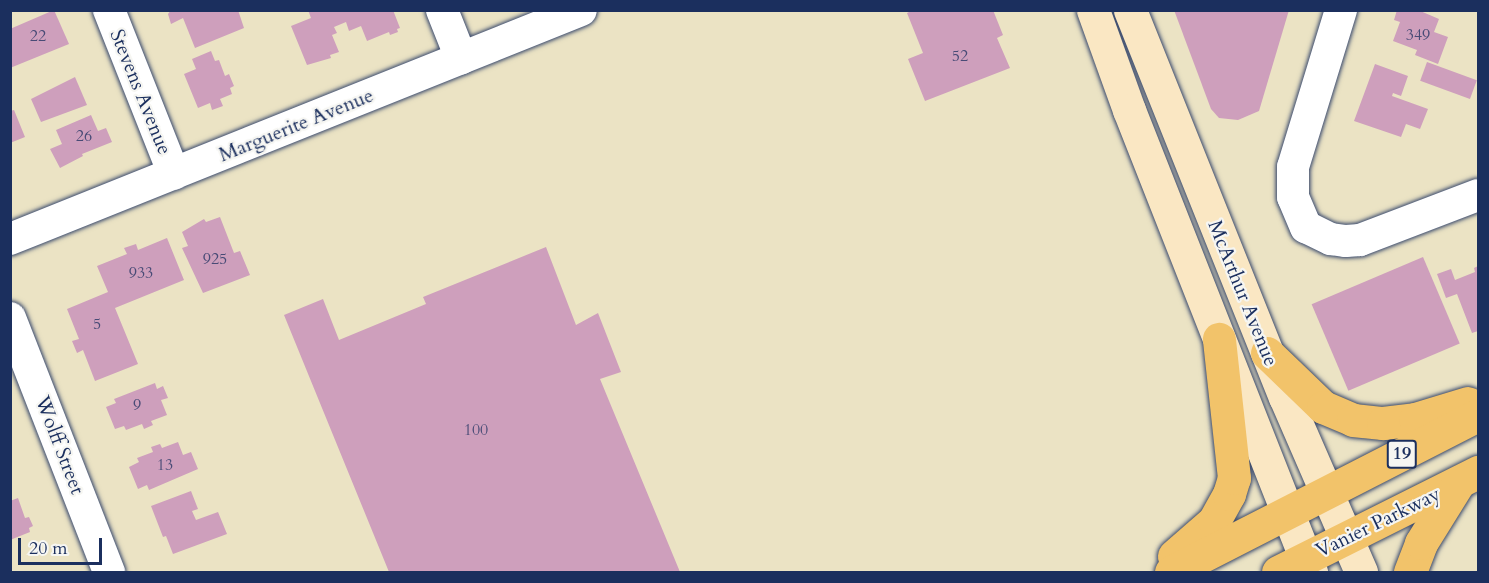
<!DOCTYPE html>
<html>
<head>
<meta charset="utf-8">
<style>
  body { margin:0 }
  #map { position:relative; width:1489px; height:583px; overflow:hidden; background:#ebe3c4; font-family:Cardo,serif }
  div>[style] { position:absolute }
  [style*='--x'] { left:calc(var(--x)*1px); top:calc(var(--y)*1px); width:calc(var(--w)*1px); rotate:calc(var(--a)*1deg) }
  .building>* { inset:0; background:#ce9fbc; transform-origin:0 0 }
  .roads { filter:drop-shadow(0 0 2px #3a4a6d) drop-shadow(0 0 2px #3a4a6d) }
  .street>* { height:32px; margin:-16px; padding:0 16px; transform-origin:16px; border-radius:16px; background:#fff }
  .secondary>* { height:33px; margin:-16.5px; padding:0 16.5px; transform-origin:16.5px; border-radius:16.5px; background:#fae7c3 }
  .primary>* { height:33px; margin:-16.5px; padding:0 16.5px; transform-origin:16.5px; border-radius:16.5px; background:#f2c36a }
  span { translate:-50% -50%; white-space:nowrap; text-align:center; line-height:1.15; -webkit-text-stroke:4.5px #f6f6f2; paint-order:stroke }
  .number-label { font-size:16px; color:#484b76 }
  .number-label span { -webkit-text-stroke-width:0 }
  .shield-label span { padding:2px 4px; background:#f6f6f2; border:2px solid; border-radius:4px; -webkit-text-stroke-width:0 }
  .shield-label { font-size:18px; color:#1b2f5e; font-weight:700 }
  .street-label { font-size:20px; color:#1b2f5e }
  .frame { position:absolute; inset:0; border:12px solid #1b2f5e; pointer-events:none }
  .scale { position:absolute; left:18px; top:538px; width:84px; height:27px; box-sizing:border-box; border:3px solid #1b2f5e; border-top:0; padding-left:8px; font-size:18px; line-height:21px; white-space:nowrap; color:#1b2f5e; -webkit-text-stroke:4px #f6f6f2; paint-order:stroke }
</style>
</head>
<body>
<div id="map">
  <div class="building">
    <i style="clip-path:polygon(54px 10px,69px 44px,10px 68px,10px 29px)"></i>
    <i style="clip-path:polygon(171px 10px,238px 10px,244px 28px,195px 48px,183px 18px,171px 24px,168px 14px)"></i>
    <i style="clip-path:polygon(308px 10px,393px 10px,400px 28px,397px 29px,398px 32px,390px 35px,389px 32px,367px 41px,361px 26px,349px 31px,346px 22px,334px 27px,337px 33px,332px 35px,339px 52px,330px 55px,331px 58px,307px 65px,291px 26px,311px 18px)"></i>
    <i style="clip-path:polygon(913px 10px,993px 10px,1003px 35px,997px 38px,1010px 68px,925px 101px,908px 59px,923px 53px,907px 13px)"></i>
    <i style="clip-path:polygon(1174px 10px,1289px 10px,1259px 111px,1238px 120px,1219px 118px,1211px 109px)"></i>
    <i style="clip-path:polygon(1397px 10px,1418px 10px,1439px 19px,1434px 32px,1448px 37px,1438px 64px,1415px 55px,1417px 50px,1393px 41px,1400px 22px,1394px 20px)"></i>
    <i style="clip-path:polygon(211px 51px,215px 61px,219px 60px,225px 76px,229px 74px,234px 86px,230px 88px,232px 94px,220px 99px,223px 106px,212px 110px,210px 103px,198px 108px,184px 74px,196px 69px,192px 59px)"></i>
    <i style="left:1427px;top:62px;width:53px;height:20px;rotate:20deg"></i>
    <i style="clip-path:polygon(1375px 64px,1408px 76px,1401px 96px,1393px 93px,1392px 96px,1428px 109px,1420px 129px,1406px 124px,1401px 137px,1354px 121px)"></i>
    <i style="clip-path:polygon(75px 77px,87px 105px,41px 122px,31px 99px)"></i>
    <i style="clip-path:polygon(14px 110px,25px 137px,10px 143px,10px 111px)"></i>
    <i style="clip-path:polygon(91px 115px,98px 131px,106px 128px,112px 142px,82px 154px,83px 156px,60px 168px,50px 149px,62px 144px,56px 130px)"></i>
    <i style="clip-path:polygon(220px 217px,234px 253px,240px 251px,250px 275px,203px 293px,182px 248px,188px 246px,182px 232px,204px 219px,206px 222px)"></i>
    <i style="clip-path:polygon(167px 238px,184px 280px,115px 308px,138px 364px,95px 381px,83px 350px,77px 353px,72px 341px,79px 339px,67px 309px,108px 292px,97px 266px,127px 254px,124px 248px,136px 244px,138px 250px)"></i>
    <i style="clip-path:polygon(546px 247px,576px 325px,598px 313px,621px 372px,600px 379px,680px 572px,389px 572px,284px 315px,323px 299px,339px 340px,426px 304px,423px 297px)"></i>
    <i style="left:1423px;top:257px;width:94px;height:121px;rotate:67deg"></i>
    <i style="clip-path:polygon(1478px 266px,1478px 331px,1472px 333px,1457px 294px,1446px 298px,1437px 274px,1451px 269px,1455px 280px,1475px 272px,1474px 268px)"></i>
    <i style="clip-path:polygon(155px 383px,157px 389px,163px 386px,168px 398px,161px 400px,167px 415px,151px 421px,153px 425px,144px 429px,142px 424px,126px 430px,124px 426px,115px 429px,106px 407px,116px 403px,114px 399px)"></i>
    <i style="clip-path:polygon(178px 442px,183px 455px,191px 452px,198px 469px,149px 490px,147px 485px,138px 489px,129px 467px,139px 462px,137px 458px,153px 452px,151px 447px,160px 444px,162px 448px)"></i>
    <i style="clip-path:polygon(191px 491px,198px 509px,192px 511px,196px 520px,218px 512px,227px 534px,173px 554px,166px 536px,163px 537px,151px 506px)"></i>
    <i style="clip-path:polygon(18px 498px,25px 518px,29px 517px,33px 526px,29px 528px,30px 532px,10px 540px,10px 501px)"></i>
  </div>
  <div class="roads">
    <div class="street">
      <i style="--x:109;--y:10;--w:176;--a:68.4"></i>
      <i style="--x:442;--y:10;--w:52;--a:68.4"></i>
      <i style="--x:1341;--y:10;--w:164;--a:107"></i>
      <i style="--x:1293;--y:167;--w:30;--a:90"></i>
      <i style="--x:1293;--y:197;--w:33;--a:67"></i>
      <i style="--x:1306;--y:227;--w:28;--a:26"></i>
      <i style="--x:1331;--y:239;--w:15;--a:8"></i>
      <i style="--x:1346;--y:241;--w:14;--a:-4"></i>
      <i style="--x:1360;--y:240;--w:126;--a:-20.9"></i>
      <i style="--x:10;--y:239;--w:615;--a:-21.85"></i>
      <i style="--x:10;--y:318;--w:273;--a:68.7"></i>
    </div>
    <div class="secondary">
      <i style="--x:1093;--y:10;--w:106;--a:70.2"></i>
      <i style="--x:1129;--y:110;--w:497;--a:68.5"></i>
      <i style="--x:1130;--y:10;--w:417;--a:68.2"></i>
      <i style="--x:1285;--y:397;--w:191;--a:66.5"></i>
    </div>
    <div class="primary">
      <i style="--x:1267;--y:353;--w:78;--a:44"></i>
      <i style="--x:1323;--y:407;--w:33;--a:23"></i>
      <i style="--x:1353;--y:420;--w:30;--a:6"></i>
      <i style="--x:1383;--y:423;--w:32;--a:-7"></i>
      <i style="--x:1415;--y:419;--w:55;--a:-16.8"></i>
      <i style="--x:1174;--y:556;--w:53;--a:-41.2"></i>
      <i style="--x:1214;--y:521;--w:31;--a:-61"></i>
      <i style="--x:1229;--y:494;--w:17;--a:-73"></i>
      <i style="--x:1234;--y:478;--w:140;--a:-96.2"></i>
      <i style="--x:1171;--y:572;--w:345;--a:-27.1"></i>
      <i style="--x:1278;--y:572;--w:224;--a:-26.6"></i>
      <i style="--x:1410;--y:572;--w:31;--a:-69"></i>
      <i style="--x:1421;--y:543;--w:72;--a:-58.1"></i>
    </div>
  </div>
  <div class="number-label">
    <span style="left:1418px;top:35px">349</span>
    <span style="left:38px;top:36px">22</span>
    <span style="left:960px;top:56px">52</span>
    <span style="left:84px;top:136px">26</span>
    <span style="left:215px;top:259px">925</span>
    <span style="left:141px;top:273px">933</span>
    <span style="left:97px;top:324px">5</span>
    <span style="left:137px;top:405px">9</span>
    <span style="left:476px;top:430px">100</span>
    <span style="left:165px;top:465px">13</span>
  </div>
  <div class="shield-label">
    <span style="left:1402px;top:454px">19</span>
  </div>
  <div class="street-label">
    <span style="left:141px;top:92px;rotate:68deg">Stevens Avenue</span>
    <span style="left:296px;top:125px;rotate:-22deg">Marguerite Avenue</span>
    <span style="left:1243px;top:293px;rotate:68deg">McArthur Avenue</span>
    <span style="left:60px;top:445px;rotate:69deg">Wolff Street</span>
    <span style="left:1378px;top:522px;rotate:-26deg">Vanier Parkway</span>
  </div>
  <div class="frame"></div>
  <div class="scale">20 m</div>
</div>
</body>
</html>
